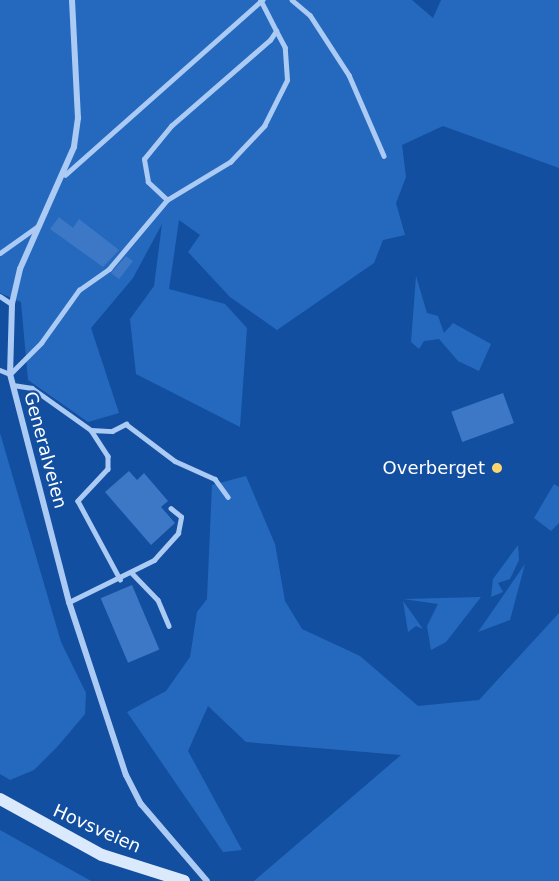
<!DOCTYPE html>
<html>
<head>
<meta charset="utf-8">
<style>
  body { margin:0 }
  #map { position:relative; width:559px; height:881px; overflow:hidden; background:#134fa0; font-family:"DejaVu Sans",sans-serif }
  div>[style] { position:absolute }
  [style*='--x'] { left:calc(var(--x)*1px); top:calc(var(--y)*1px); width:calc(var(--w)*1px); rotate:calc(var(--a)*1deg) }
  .green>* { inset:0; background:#2569be }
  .building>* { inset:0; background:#3c78c6; transform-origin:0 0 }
  .lane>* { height:4.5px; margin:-2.25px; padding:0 2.25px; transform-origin:2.25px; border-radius:2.25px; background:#abcbf4 }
  .street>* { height:6px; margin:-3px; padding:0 3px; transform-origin:3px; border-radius:3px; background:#abcbf4 }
  .secondary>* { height:12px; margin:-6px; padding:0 6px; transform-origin:6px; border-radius:6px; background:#dbe9fd }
  .dots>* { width:16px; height:16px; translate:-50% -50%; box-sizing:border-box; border:3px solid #134fa0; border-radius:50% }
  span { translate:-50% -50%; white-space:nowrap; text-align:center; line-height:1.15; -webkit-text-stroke:4.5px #134fa0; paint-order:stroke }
  .street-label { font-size:18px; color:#fff }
  .poi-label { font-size:18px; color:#fff }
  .right { translate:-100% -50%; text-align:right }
</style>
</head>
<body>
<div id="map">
  <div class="green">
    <i style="clip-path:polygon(0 0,412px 0,433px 18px,441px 0,559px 0,559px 168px,443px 126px,402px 145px,406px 177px,396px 203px,405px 235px,383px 240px,374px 263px,277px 330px,230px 297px,188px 252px,200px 235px,179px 220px,169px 289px,225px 304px,247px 328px,240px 427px,136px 374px,130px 319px,154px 286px,162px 224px,133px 278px,91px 328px,119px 413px,88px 422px,28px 380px,21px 302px,0 293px)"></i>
    <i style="clip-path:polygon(416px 276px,427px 313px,438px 316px,444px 333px,453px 323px,491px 344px,479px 371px,458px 361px,439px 339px,424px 341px,419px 349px,411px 342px)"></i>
    <i style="clip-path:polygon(0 433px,61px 642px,86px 693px,85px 714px,58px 746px,34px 770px,10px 780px,0 774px)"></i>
    <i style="clip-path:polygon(246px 476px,275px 544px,285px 601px,302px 629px,360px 656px,418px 706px,479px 700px,559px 613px,559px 881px,254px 881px,401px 755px,246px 742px,208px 706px,188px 751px,242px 850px,223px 852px,127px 712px,166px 691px,190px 657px,197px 612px,207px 599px,212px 485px)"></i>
    <i style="clip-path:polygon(554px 484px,559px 487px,559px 523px,551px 531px,534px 518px)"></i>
    <i style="clip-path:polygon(518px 545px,519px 560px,510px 579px,498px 583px,503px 592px,491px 597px,493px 579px)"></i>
    <i style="clip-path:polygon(525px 564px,510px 620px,478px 632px)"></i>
    <i style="clip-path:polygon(481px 597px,446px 642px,431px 650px,427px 626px,438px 604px,403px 599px)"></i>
    <i style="clip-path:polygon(403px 601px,423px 629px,416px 626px,408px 632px)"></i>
    <i style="clip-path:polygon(0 830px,91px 881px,0 881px)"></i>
  </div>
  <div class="building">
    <i style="clip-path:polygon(59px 217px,73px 228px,79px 219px,119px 250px,103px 267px,50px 229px)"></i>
    <i style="clip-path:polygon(126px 256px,133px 261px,119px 279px,111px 273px)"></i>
    <i style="left:503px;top:393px;width:32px;height:55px;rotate:70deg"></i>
    <i style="clip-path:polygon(129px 471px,137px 480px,144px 473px,168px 501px,161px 507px,175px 523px,151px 545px,105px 492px)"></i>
    <i style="left:132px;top:585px;width:70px;height:34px;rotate:67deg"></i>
  </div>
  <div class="lane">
    <i style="--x:292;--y:0;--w:23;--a:40"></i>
    <i style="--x:310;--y:15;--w:72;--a:57"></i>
    <i style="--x:349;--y:75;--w:88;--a:66.6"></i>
    <i style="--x:65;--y:175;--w:264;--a:-41.6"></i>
    <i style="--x:167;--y:200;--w:26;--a:-137"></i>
    <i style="--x:148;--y:182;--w:23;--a:-100"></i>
    <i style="--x:144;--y:159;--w:43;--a:-50.7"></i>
    <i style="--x:171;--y:126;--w:131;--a:-41"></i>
    <i style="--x:270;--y:40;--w:11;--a:-56"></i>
    <i style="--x:276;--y:31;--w:34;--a:-117"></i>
    <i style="--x:0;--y:253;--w:47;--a:-35.4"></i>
    <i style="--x:0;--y:296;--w:14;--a:34"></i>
    <i style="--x:0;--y:370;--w:11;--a:22"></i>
    <i style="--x:10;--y:374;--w:44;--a:-45"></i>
    <i style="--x:41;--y:343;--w:65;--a:-54.4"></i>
    <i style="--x:79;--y:290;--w:37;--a:-35"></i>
    <i style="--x:109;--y:269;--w:90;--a:-50"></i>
    <i style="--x:167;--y:200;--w:74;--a:-31.1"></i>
    <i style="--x:230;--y:162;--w:50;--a:-46.6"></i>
    <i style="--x:264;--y:126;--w:51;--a:-63.4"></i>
    <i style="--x:287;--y:80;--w:32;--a:-94"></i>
    <i style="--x:285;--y:48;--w:19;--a:-118"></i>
    <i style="--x:13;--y:385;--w:19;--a:9"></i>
    <i style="--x:32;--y:388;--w:72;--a:35.4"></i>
    <i style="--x:91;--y:430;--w:31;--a:57"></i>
    <i style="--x:108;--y:456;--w:13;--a:90"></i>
    <i style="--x:108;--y:469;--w:44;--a:133.2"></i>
    <i style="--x:78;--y:501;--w:89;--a:61.7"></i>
    <i style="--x:91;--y:430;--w:21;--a:3"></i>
    <i style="--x:112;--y:431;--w:16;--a:-27"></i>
    <i style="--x:126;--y:424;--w:61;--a:37.1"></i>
    <i style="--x:175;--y:461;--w:44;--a:24.2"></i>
    <i style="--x:215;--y:479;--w:22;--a:54"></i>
    <i style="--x:132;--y:573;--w:37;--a:46"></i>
    <i style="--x:158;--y:600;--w:28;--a:67"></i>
    <i style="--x:69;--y:602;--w:95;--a:-26.3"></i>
    <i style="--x:154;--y:560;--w:36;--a:-48"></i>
    <i style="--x:178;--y:533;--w:16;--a:-79"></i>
    <i style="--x:181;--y:517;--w:13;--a:-141"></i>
  </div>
  <div class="street">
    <i style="--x:72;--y:0;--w:118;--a:87.1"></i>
    <i style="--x:78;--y:118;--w:29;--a:98"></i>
    <i style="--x:74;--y:147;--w:133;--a:113.9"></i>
    <i style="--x:20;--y:269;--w:36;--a:103"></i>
    <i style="--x:12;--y:304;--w:70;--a:91.6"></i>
    <i style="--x:10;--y:374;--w:236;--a:75.5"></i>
    <i style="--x:69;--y:602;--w:182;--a:71.8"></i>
    <i style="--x:126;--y:775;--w:33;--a:63"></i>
    <i style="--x:141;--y:804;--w:101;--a:49.4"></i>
  </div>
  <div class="secondary">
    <i style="--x:0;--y:799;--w:116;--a:28.8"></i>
    <i style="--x:102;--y:855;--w:86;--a:17.6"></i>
  </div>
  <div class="dots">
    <i style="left:497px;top:468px;background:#ffd66e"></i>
  </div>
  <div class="street-label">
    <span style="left:45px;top:450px;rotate:75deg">Generalveien</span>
    <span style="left:97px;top:829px;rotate:24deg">Hovsveien</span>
  </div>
  <div class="poi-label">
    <span class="right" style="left:485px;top:468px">Overberget</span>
  </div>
</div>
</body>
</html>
